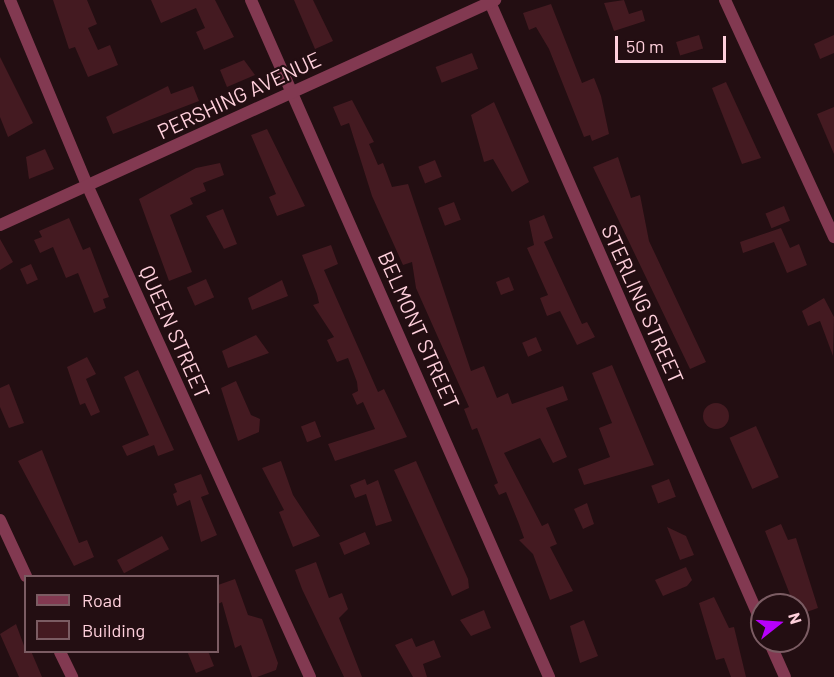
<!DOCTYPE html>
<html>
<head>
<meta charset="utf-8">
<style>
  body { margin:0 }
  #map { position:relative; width:834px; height:677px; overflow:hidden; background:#230e12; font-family:Barlow,sans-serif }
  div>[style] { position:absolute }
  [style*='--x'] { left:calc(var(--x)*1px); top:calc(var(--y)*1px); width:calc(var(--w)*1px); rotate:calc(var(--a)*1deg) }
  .building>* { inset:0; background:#441a21; transform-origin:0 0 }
  .round { border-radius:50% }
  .street>* { height:12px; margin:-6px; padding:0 6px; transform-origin:6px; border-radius:6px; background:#823951 }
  span { translate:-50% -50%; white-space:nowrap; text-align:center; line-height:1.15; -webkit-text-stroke:4.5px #230e12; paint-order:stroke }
  .street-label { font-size:21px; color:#ffd0dc }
  .legend { position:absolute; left:24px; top:575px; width:195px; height:78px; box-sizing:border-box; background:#230e12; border:2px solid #7b5c63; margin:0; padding:8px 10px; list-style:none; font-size:18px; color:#ffd0dc }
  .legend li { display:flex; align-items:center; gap:12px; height:30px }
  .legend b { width:30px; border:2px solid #7b5c63 }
  .north { position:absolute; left:750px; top:593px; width:60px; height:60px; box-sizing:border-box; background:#230e12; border:2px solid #7b5c63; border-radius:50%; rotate:73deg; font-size:16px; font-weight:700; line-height:24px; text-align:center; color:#ffd0dc }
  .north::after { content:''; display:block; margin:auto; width:21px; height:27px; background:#b700fb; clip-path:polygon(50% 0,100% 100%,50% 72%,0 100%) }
  .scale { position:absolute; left:615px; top:36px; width:111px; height:27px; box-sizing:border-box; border:3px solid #ffd0dc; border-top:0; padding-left:8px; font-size:18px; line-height:21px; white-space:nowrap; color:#ffd0dc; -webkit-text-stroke:4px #230e12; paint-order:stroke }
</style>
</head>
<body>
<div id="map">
  <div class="building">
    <i style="clip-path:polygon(53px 0,87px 0,97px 24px,88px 28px,98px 50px,110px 45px,118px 65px,88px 77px,75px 47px,69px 49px)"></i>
    <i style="clip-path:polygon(151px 0,215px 0,234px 37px,204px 50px,196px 32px,205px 28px,196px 8px,161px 23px)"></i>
    <i style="clip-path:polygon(294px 0,313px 0,333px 41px,315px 49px)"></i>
    <i style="clip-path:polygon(624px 0,629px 14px,642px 10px,645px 21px,614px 31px,604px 3px)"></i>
    <i style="clip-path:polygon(551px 4px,582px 83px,594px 78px,601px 96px,609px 134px,592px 141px,590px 135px,584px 137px,549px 49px,536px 27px,529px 30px,523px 13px)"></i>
    <i style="left:699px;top:35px;width:14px;height:24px;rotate:73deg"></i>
    <i style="clip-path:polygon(834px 35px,834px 53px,820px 59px,814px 44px)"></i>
    <i style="left:472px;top:53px;width:17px;height:39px;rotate:69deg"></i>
    <i style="clip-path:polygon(0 57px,33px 123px,8px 137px,0 117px)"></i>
    <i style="clip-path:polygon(244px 60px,255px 75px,227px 87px,220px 70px)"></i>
    <i style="clip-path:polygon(726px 82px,761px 158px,742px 164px,712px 88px)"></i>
    <i style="clip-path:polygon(168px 86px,171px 94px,193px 86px,199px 101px,113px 134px,106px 117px)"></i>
    <i style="clip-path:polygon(352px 100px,374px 142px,369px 144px,378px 165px,383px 163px,392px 187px,408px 184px,471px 371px,484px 366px,497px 398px,508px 393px,512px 404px,563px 386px,568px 400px,546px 408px,567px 457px,553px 463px,540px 438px,504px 453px,542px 526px,548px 523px,557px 544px,550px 547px,573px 591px,550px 600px,533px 554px,519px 540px,524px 538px,519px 524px,506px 492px,499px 495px,494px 485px,498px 483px,477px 428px,472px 430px,464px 409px,469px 407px,416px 288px,412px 262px,403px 265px,372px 196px,349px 123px,341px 126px,333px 107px)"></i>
    <i style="clip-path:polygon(494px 102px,529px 182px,512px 192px,493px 159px,484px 162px,471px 115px)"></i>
    <i style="clip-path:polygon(834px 107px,834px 154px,817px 114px)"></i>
    <i style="clip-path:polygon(267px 129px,305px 206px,277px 216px,269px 197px,276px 194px,251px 135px)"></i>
    <i style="clip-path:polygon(45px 149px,54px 169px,29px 179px,26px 157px)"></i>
    <i style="clip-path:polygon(618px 157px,631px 198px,640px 195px,649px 241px,706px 362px,690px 369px,593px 167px)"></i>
    <i style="left:435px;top:160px;width:18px;height:18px;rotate:68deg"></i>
    <i style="clip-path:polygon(220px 163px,224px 175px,203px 183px,206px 191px,190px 198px,193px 204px,170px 215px,192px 272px,169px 281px,139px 199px,196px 168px)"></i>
    <i style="left:454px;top:202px;width:19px;height:17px;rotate:69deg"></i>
    <i style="left:784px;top:206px;width:16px;height:20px;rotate:68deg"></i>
    <i style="clip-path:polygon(223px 209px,237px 244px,224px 249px,206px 216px)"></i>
    <i style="clip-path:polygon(544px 215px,553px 238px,544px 242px,582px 324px,587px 322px,595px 337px,577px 345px,560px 311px,547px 316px,540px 298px,548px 295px,527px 248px,534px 245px,529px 221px)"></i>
    <i style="clip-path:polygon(69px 218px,83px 250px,90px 247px,109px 297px,103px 299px,106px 308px,94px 313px,78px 273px,66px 278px,53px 247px,40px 253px,34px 240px,42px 237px,39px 231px)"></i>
    <i style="clip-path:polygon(781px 228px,790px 248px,799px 244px,807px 265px,787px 273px,774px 242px,743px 253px,740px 242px)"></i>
    <i style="clip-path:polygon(0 239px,13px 262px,0 270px)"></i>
    <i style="clip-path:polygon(331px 245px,338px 264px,324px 270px,378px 392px,384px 389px,407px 437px,335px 461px,328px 444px,375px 429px,363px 402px,357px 405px,352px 394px,358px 391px,357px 382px,348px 358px,337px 362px,327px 340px,334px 337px,313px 305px,319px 303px,317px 294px,302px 255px)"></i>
    <i style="left:31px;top:264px;width:17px;height:12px;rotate:66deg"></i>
    <i style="left:509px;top:277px;width:14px;height:14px;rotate:69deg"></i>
    <i style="left:206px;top:279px;width:20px;height:21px;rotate:66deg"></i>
    <i style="clip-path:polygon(282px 280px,288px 296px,252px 310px,248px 298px)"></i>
    <i style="clip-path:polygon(824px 298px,834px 317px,833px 356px,820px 321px,808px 326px,802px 311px)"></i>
    <i style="clip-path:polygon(256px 335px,269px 353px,228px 368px,222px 351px)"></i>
    <i style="left:536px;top:337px;width:15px;height:15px;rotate:67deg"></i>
    <i style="clip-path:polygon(87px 357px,96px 374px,86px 379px,100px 412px,91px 416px,85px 403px,80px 405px,67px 367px)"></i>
    <i style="clip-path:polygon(612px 365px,654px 465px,584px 485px,578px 469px,610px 457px,599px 428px,612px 423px,592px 373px)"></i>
    <i style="clip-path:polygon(138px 370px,174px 450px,158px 456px,154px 445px,127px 456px,122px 446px,149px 435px,124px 377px)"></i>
    <i style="clip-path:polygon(236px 381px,251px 415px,260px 419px,259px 432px,238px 441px,221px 388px)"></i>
    <i style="clip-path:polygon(9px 384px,24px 423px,9px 428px,0 407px,0 388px)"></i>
    <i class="round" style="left:703px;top:403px;width:26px;height:26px"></i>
    <i style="left:315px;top:421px;width:17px;height:15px;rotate:69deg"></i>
    <i style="left:756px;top:426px;width:56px;height:29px;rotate:66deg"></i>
    <i style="clip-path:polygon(42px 450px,79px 543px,87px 540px,94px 557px,74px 566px,18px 461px)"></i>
    <i style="clip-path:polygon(281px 461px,293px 495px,320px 536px,293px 547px,279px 512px,284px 510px,262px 468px)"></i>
    <i style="clip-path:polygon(416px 461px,468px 579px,469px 588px,452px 596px,394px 470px)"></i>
    <i style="clip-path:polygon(201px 474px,209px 494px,201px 497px,217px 535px,201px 542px,190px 500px,177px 506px,173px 494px,177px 492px,174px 484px)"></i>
    <i style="clip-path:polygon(365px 479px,367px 485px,378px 480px,392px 521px,376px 526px,366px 494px,355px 498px,350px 485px)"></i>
    <i style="left:669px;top:479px;width:19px;height:19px;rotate:69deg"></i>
    <i style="clip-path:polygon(587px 503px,594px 524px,583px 529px,574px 509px)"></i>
    <i style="clip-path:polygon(781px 524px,788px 540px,796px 538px,818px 608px,798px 615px,765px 531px)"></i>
    <i style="clip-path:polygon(667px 527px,686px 536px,694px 555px,680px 560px)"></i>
    <i style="left:365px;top:532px;width:13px;height:28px;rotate:67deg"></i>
    <i style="left:162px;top:536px;width:15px;height:51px;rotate:62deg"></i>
    <i style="clip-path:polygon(316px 562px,329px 598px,342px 593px,348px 609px,339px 618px,362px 677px,344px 677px,302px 589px,295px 570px)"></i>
    <i style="clip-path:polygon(686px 567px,692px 580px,687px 586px,663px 596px,655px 580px)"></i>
    <i style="clip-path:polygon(235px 579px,248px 615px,262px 619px,278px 663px,276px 670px,257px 677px,252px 677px,241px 645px,235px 648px,222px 602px,218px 604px,218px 585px)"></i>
    <i style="clip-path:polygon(714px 597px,729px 628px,734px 627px,746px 677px,731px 677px,724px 658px,716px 660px,699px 603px)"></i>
    <i style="clip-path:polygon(484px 610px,491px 628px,471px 636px,460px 620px)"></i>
    <i style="clip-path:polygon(584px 620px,598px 656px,580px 663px,570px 626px)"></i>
    <i style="clip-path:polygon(16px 624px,26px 651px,31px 651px,42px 677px,19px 677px,0 634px)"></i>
    <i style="clip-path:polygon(412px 638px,416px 647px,434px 640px,441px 657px,423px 664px,427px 677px,413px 677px,395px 645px)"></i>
    <i style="clip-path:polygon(187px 651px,208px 651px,214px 666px,196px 673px)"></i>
  </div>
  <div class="street">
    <i style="--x:10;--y:0;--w:203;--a:67.4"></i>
    <i style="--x:88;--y:187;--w:538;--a:65.63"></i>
    <i style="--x:251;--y:0;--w:740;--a:66.24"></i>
    <i style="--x:489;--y:0;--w:681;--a:66.37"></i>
    <i style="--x:725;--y:0;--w:261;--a:65.3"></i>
    <i style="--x:0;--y:225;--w:544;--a:-24.44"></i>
    <i style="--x:0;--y:520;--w:62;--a:65.1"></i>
    <i style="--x:769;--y:641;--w:39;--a:66"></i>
    <i style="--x:60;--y:652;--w:28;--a:64"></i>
  </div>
  <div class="street-label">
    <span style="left:239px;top:95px;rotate:-25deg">PERSHING AVENUE</span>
    <span style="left:643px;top:304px;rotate:66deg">STERLING STREET</span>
    <span style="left:419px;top:330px;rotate:66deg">BELMONT STREET</span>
    <span style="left:175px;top:332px;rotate:66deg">QUEEN STREET</span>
  </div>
  <ul class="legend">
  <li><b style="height:8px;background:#823951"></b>Road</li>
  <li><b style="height:16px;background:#441a21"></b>Building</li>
  </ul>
  <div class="north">N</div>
  <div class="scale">50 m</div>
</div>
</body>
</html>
